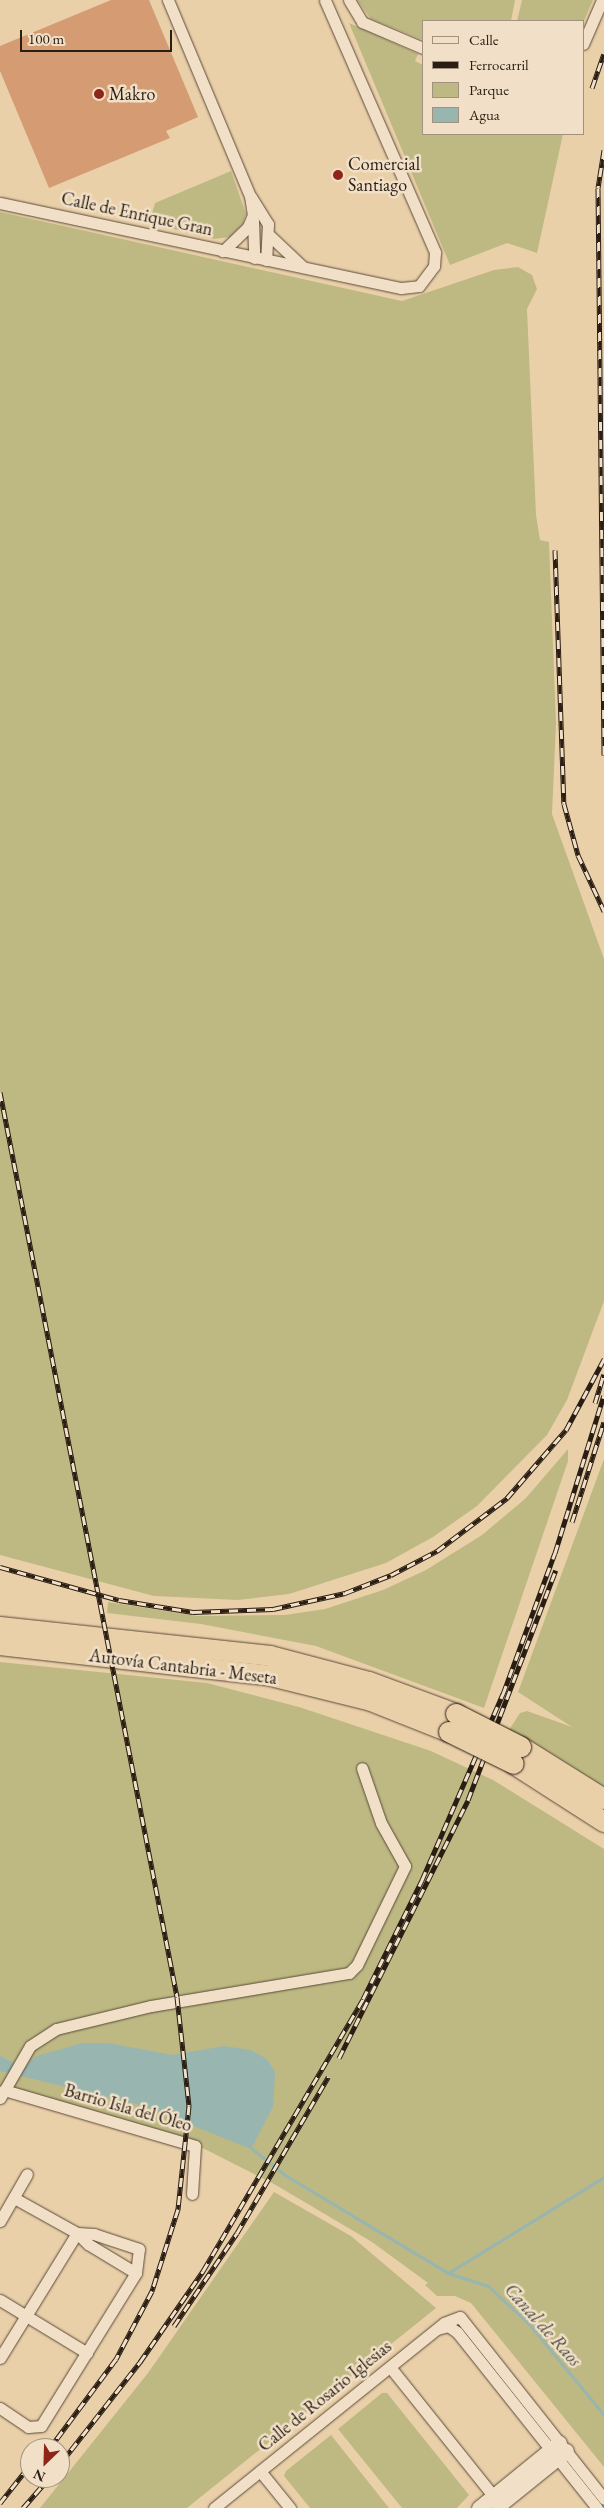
<!DOCTYPE html>
<html>
<head>
<meta charset="utf-8">
<style>
  body { margin:0 }
  #map { position:relative; width:604px; height:2508px; overflow:hidden; background:#ead0a9; font-family:"EB Garamond",serif }
  div>[style] { position:absolute }
  [style*='--x'] { left:calc(var(--x)*1px); top:calc(var(--y)*1px); width:calc(var(--w)*1px); rotate:calc(var(--a)*1deg) }
  .green>* { inset:0; background:#beb983 }
  .water>* { inset:0; background:#99b5b0 }
  .stream>* { height:3px; margin:-1.5px; padding:0 1.5px; transform-origin:1.5px; border-radius:1.5px; background:#99b5b0 }
  .building>* { inset:0; background:#d59b72 }
  .roads { filter:drop-shadow(0 0 1px #5a4a39) drop-shadow(0 0 1px #5a4a39) }
  .street>* { height:11px; margin:-5.5px; padding:0 5.5px; transform-origin:5.5px; border-radius:5.5px; background:#f1e0c7 }
  .secondary>* { height:15px; margin:-7.5px; padding:0 7.5px; transform-origin:7.5px; border-radius:7.5px; background:#f1e0c7 }
  .highway>* { height:20px; margin:-10px; padding:0 10px; transform-origin:10px; border-radius:10px; background:#ead0a9 }
  .rail>* { height:5px; margin-top:-2.5px; transform-origin:0; background:repeating-linear-gradient(90deg,#f1e0c7 0 9px,#2a1e14 0 18px); box-sizing:border-box; border-block:1px solid #2a1e14 }
  .bridges { filter:drop-shadow(0 0 1px #2a1e14) drop-shadow(0 0 1px #2a1e14) }
  .highway-bridge>* { height:20px; margin:-10px; padding:0 10px; transform-origin:10px; border-radius:10px; background:#ead0a9 }
  .dots>* { width:14px; height:14px; translate:-50% -50%; box-sizing:border-box; border:2px solid #f1e0c7; border-radius:50% }
  span { translate:-50% -50%; white-space:nowrap; text-align:center; line-height:1.15; -webkit-text-stroke:5px #f1e0c7; paint-order:stroke }
  .poi-label { font-size:18px; color:#2a1e14 }
  .left { translate:0 -50%; text-align:left }
  .street-label { font-size:18px; color:#2a1e14 }
  .water-label { font-size:19px; color:#4b4b43; font-style:italic }
  .legend { position:absolute; left:422px; top:20px; width:162px; height:115px; box-sizing:border-box; background:#f1e0c7; border:1px solid #a1927f; margin:0; padding:6px 9px; list-style:none; font-size:15px; color:#2a1e14 }
  .legend li { display:flex; align-items:center; gap:10px; height:25px }
  .legend b { width:25px; border:1px solid #a1927f }
  .north { position:absolute; left:20px; top:2438px; width:50px; height:50px; box-sizing:border-box; background:#f1e0c7; border:1px solid #a1927f; border-radius:50%; rotate:204deg; font-size:14px; font-weight:700; line-height:20px; text-align:center; color:#2a1e14 }
  .north::after { content:''; display:block; margin:auto; width:18px; height:22px; background:#8f2418; clip-path:polygon(50% 0,100% 100%,50% 72%,0 100%) }
  .scale { position:absolute; left:20px; top:30px; width:152px; height:22px; box-sizing:border-box; border:2px solid #2a1e14; border-top:0; padding-left:6px; font-size:15px; line-height:18px; white-space:nowrap; color:#2a1e14; -webkit-text-stroke:4px #f1e0c7; paint-order:stroke }
</style>
</head>
<body>
<div id="map">
  <div class="green">
    <i style="clip-path:polygon(357px 0,515px 0,511px 21px,423px 21px,423px 40px,371px 19px)"></i>
    <i style="clip-path:polygon(522px 0,593px 0,583px 23px,517px 21px)"></i>
    <i style="clip-path:polygon(349px 23px,418px 54px,415px 61px,423px 65px,423px 134px,563px 134px,537px 253px,507px 243px,450px 265px)"></i>
    <i style="clip-path:polygon(231px 171px,246px 214px,243px 224px,230px 237px,214px 239px,149px 223px,155px 203px)"></i>
    <i style="clip-path:polygon(0 212px,402px 301px,494px 270px,518px 267px,532px 275px,537px 289px,527px 309px,536px 515px,540px 540px,549px 542px,556px 723px,552px 814px,604px 959px,604px 1301px,567px 1400px,547px 1435px,477px 1506px,433px 1537px,386px 1563px,289px 1594px,238px 1600px,154px 1596px,0 1555px)"></i>
    <i style="clip-path:polygon(568px 1449px,568px 1461px,484px 1708px,316px 1646px,201px 1624px,107px 1613px,108px 1602px,198px 1616px,285px 1615px,325px 1609px,383px 1590px,426px 1570px,482px 1535px,526px 1498px)"></i>
    <i style="clip-path:polygon(604px 1459px,604px 1788px,509px 1730px,520px 1713px,527px 1711px,572px 1727px,518px 1692px)"></i>
    <i style="clip-path:polygon(0 1662px,207px 1683px,299px 1707px,431px 1751px,493px 1780px,604px 1849px,604px 2467px,471px 2303px,455px 2296px,437px 2296px,425px 2285px,428px 2283px,372px 2242px,274px 2184px,181px 2137px,0 2086px)"></i>
    <i style="clip-path:polygon(274px 2192px,351px 2236px,436px 2308px,187px 2508px,40px 2508px,148px 2373px)"></i>
    <i style="clip-path:polygon(382px 2393px,387px 2393px,469px 2495px,457px 2508px,402px 2508px,338px 2429px)"></i>
    <i style="clip-path:polygon(331px 2435px,389px 2508px,310px 2508px,284px 2476px,286px 2471px)"></i>
  </div>
  <div class="water">
    <i style="clip-path:polygon(82px 2043px,108px 2043px,173px 2055px,224px 2046px,251px 2050px,267px 2059px,275px 2072px,273px 2107px,251px 2149px,144px 2106px,0 2071px,0 2056px,23px 2067px,37px 2056px)"></i>
  </div>
  <div class="stream">
    <i style="--x:251;--y:2148;--w:43;--a:38.5"></i>
    <i style="--x:285;--y:2175;--w:190;--a:31"></i>
    <i style="--x:448;--y:2273;--w:42;--a:18"></i>
    <i style="--x:488;--y:2286;--w:56;--a:42.8"></i>
    <i style="--x:529;--y:2324;--w:118;--a:50.5"></i>
    <i style="--x:448;--y:2273;--w:183;--a:-31.6"></i>
  </div>
  <div class="building">
    <i style="clip-path:polygon(111px 0,149px 0,198px 117px,166px 131px,170px 138px,49px 188px,0 71px,0 46px)"></i>
  </div>
  <div class="roads">
    <div class="street">
      <i style="--x:168;--y:0;--w:212;--a:67.3"></i>
      <i style="--x:250;--y:196;--w:19;--a:81"></i>
      <i style="--x:253;--y:215;--w:13;--a:113"></i>
      <i style="--x:248;--y:227;--w:35;--a:136"></i>
      <i style="--x:349;--y:0;--w:26;--a:59"></i>
      <i style="--x:362;--y:22;--w:66;--a:23.1"></i>
      <i style="--x:583;--y:44;--w:48;--a:-66.6"></i>
      <i style="--x:251;--y:197;--w:32;--a:58"></i>
      <i style="--x:268;--y:224;--w:36;--a:93"></i>
      <i style="--x:0;--y:203;--w:410;--a:12"></i>
      <i style="--x:401;--y:288;--w:18;--a:-6"></i>
      <i style="--x:419;--y:286;--w:25;--a:-53"></i>
      <i style="--x:434;--y:266;--w:14;--a:-86"></i>
      <i style="--x:435;--y:252;--w:275;--a:-113.6"></i>
      <i style="--x:253;--y:220;--w:38;--a:88"></i>
      <i style="--x:269;--y:235;--w:47;--a:43.3"></i>
      <i style="--x:4;--y:2090;--w:199;--a:16.3"></i>
      <i style="--x:195;--y:2146;--w:48;--a:93.6"></i>
      <i style="--x:0;--y:2098;--w:60;--a:-60"></i>
      <i style="--x:30;--y:2046;--w:31;--a:-33"></i>
      <i style="--x:56;--y:2029;--w:98;--a:-13.6"></i>
      <i style="--x:151;--y:2006;--w:201;--a:-9.5"></i>
      <i style="--x:349;--y:1973;--w:11;--a:-45"></i>
      <i style="--x:357;--y:1965;--w:110;--a:-64.1"></i>
      <i style="--x:405;--y:1866;--w:49;--a:-119.2"></i>
      <i style="--x:381;--y:1823;--w:58;--a:-109.1"></i>
      <i style="--x:0;--y:2221;--w:54;--a:-60.1"></i>
      <i style="--x:0;--y:2300;--w:102;--a:31.3"></i>
      <i style="--x:437;--y:2329;--w:11;--a:-15"></i>
      <i style="--x:448;--y:2326;--w:11;--a:34"></i>
      <i style="--x:457;--y:2332;--w:225;--a:51.5"></i>
      <i style="--x:0;--y:2358;--w:147;--a:-58.4"></i>
      <i style="--x:77;--y:2233;--w:16;--a:45"></i>
      <i style="--x:88;--y:2244;--w:56;--a:31.1"></i>
      <i style="--x:390;--y:2367;--w:173;--a:51.3"></i>
      <i style="--x:0;--y:2408;--w:34;--a:34"></i>
      <i style="--x:28;--y:2427;--w:13;--a:-4"></i>
      <i style="--x:41;--y:2426;--w:180;--a:-58.2"></i>
      <i style="--x:136;--y:2273;--w:24;--a:-83"></i>
      <i style="--x:139;--y:2249;--w:47;--a:-161.6"></i>
      <i style="--x:94;--y:2234;--w:17;--a:-177"></i>
      <i style="--x:77;--y:2233;--w:72;--a:-150.9"></i>
      <i style="--x:260;--y:2471;--w:48;--a:51"></i>
      <i style="--x:214;--y:2508;--w:295;--a:-38.8"></i>
      <i style="--x:444;--y:2323;--w:17;--a:-21"></i>
      <i style="--x:460;--y:2317;--w:232;--a:51.6"></i>
    </div>
    <div class="secondary">
      <i style="--x:499;--y:2505;--w:86;--a:-38.9"></i>
      <i style="--x:479;--y:2508;--w:103;--a:-39.1"></i>
    </div>
    <div class="highway">
      <i style="--x:0;--y:1627;--w:272;--a:6.1"></i>
      <i style="--x:270;--y:1656;--w:102;--a:14.7"></i>
      <i style="--x:369;--y:1682;--w:93;--a:20.2"></i>
      <i style="--x:0;--y:1645;--w:273;--a:6.5"></i>
      <i style="--x:271;--y:1676;--w:103;--a:14"></i>
      <i style="--x:371;--y:1701;--w:84;--a:21.7"></i>
      <i style="--x:521;--y:1747;--w:98;--a:32.1"></i>
      <i style="--x:514;--y:1764;--w:107;--a:32.8"></i>
    </div>
  </div>
  <div class="rail">
    <i style="--x:592;--y:88;--w:36;--a:-71"></i>
    <i style="--x:604;--y:150;--w:38;--a:99"></i>
    <i style="--x:598;--y:188;--w:567;--a:89.39"></i>
    <i style="--x:555;--y:550;--w:254;--a:88"></i>
    <i style="--x:564;--y:804;--w:53;--a:74.6"></i>
    <i style="--x:578;--y:855;--w:62;--a:65.1"></i>
    <i style="--x:0;--y:1092;--w:922;--a:78.93"></i>
    <i style="--x:177;--y:1997;--w:110;--a:83.7"></i>
    <i style="--x:189;--y:2106;--w:104;--a:96.1"></i>
    <i style="--x:178;--y:2209;--w:86;--a:107.6"></i>
    <i style="--x:152;--y:2291;--w:77;--a:117.9"></i>
    <i style="--x:116;--y:2359;--w:111;--a:126.6"></i>
    <i style="--x:595;--y:1403;--w:30;--a:-73"></i>
    <i style="--x:572;--y:1522;--w:105;--a:-72.3"></i>
    <i style="--x:0;--y:1567;--w:123;--a:15.5"></i>
    <i style="--x:119;--y:1600;--w:75;--a:9.2"></i>
    <i style="--x:193;--y:1612;--w:80;--a:-2.1"></i>
    <i style="--x:273;--y:1609;--w:74;--a:-12.5"></i>
    <i style="--x:345;--y:1593;--w:49;--a:-21.4"></i>
    <i style="--x:391;--y:1575;--w:52;--a:-27.6"></i>
    <i style="--x:437;--y:1551;--w:88;--a:-37.1"></i>
    <i style="--x:507;--y:1498;--w:90;--a:-49.1"></i>
    <i style="--x:566;--y:1430;--w:81;--a:-61.8"></i>
    <i style="--x:339;--y:2058;--w:288;--a:-63.4"></i>
    <i style="--x:468;--y:1800;--w:246;--a:-69.1"></i>
    <i style="--x:174;--y:2326;--w:112;--a:-55.9"></i>
    <i style="--x:237;--y:2233;--w:181;--a:-59.7"></i>
    <i style="--x:60;--y:2464;--w:130;--a:-51.9"></i>
    <i style="--x:140;--y:2362;--w:111;--a:-55.3"></i>
    <i style="--x:203;--y:2271;--w:316;--a:-59.5"></i>
    <i style="--x:363;--y:1999;--w:133;--a:-63.6"></i>
    <i style="--x:422;--y:1880;--w:203;--a:-66.5"></i>
    <i style="--x:503;--y:1694;--w:150;--a:-69.8"></i>
    <i style="--x:555;--y:1553;--w:165;--a:-72.8"></i>
    <i style="--x:0;--y:2503;--w:48;--a:-51.7"></i>
    <i style="--x:23;--y:2508;--w:40;--a:-49"></i>
  </div>
  <div class="bridges">
    <div class="highway-bridge">
      <i style="--x:456;--y:1714;--w:73;--a:26.9"></i>
      <i style="--x:449;--y:1732;--w:72;--a:26.2"></i>
    </div>
  </div>
  <div class="dots">
    <i style="left:99px;top:94px;background:#8f2418"></i>
    <i style="left:338px;top:175px;background:#8f2418"></i>
  </div>
  <div class="poi-label">
    <span class="left" style="left:109px;top:94px">Makro</span>
    <span class="left" style="left:348px;top:175px">Comercial<br>Santiago</span>
  </div>
  <div class="street-label">
    <span style="left:137px;top:214px;rotate:12deg">Calle de Enrique Gran</span>
    <span style="left:183px;top:1667px;rotate:7deg">Autovía Cantabria - Meseta</span>
    <span style="left:128px;top:2108px;rotate:16deg">Barrio Isla del Óleo</span>
    <span style="left:325px;top:2396px;rotate:-39deg">Calle de Rosario Iglesias</span>
  </div>
  <div class="water-label">
    <span style="left:543px;top:2325px;rotate:48deg">Canal de Raos</span>
  </div>
  <ul class="legend">
  <li><b style="height:6px;background:#f1e0c7"></b>Calle</li>
  <li><b style="height:6px;background:#2a1e14"></b>Ferrocarril</li>
  <li><b style="height:14px;background:#beb983"></b>Parque</li>
  <li><b style="height:14px;background:#99b5b0"></b>Agua</li>
  </ul>
  <div class="north">N</div>
  <div class="scale">100 m</div>
</div>
</body>
</html>
